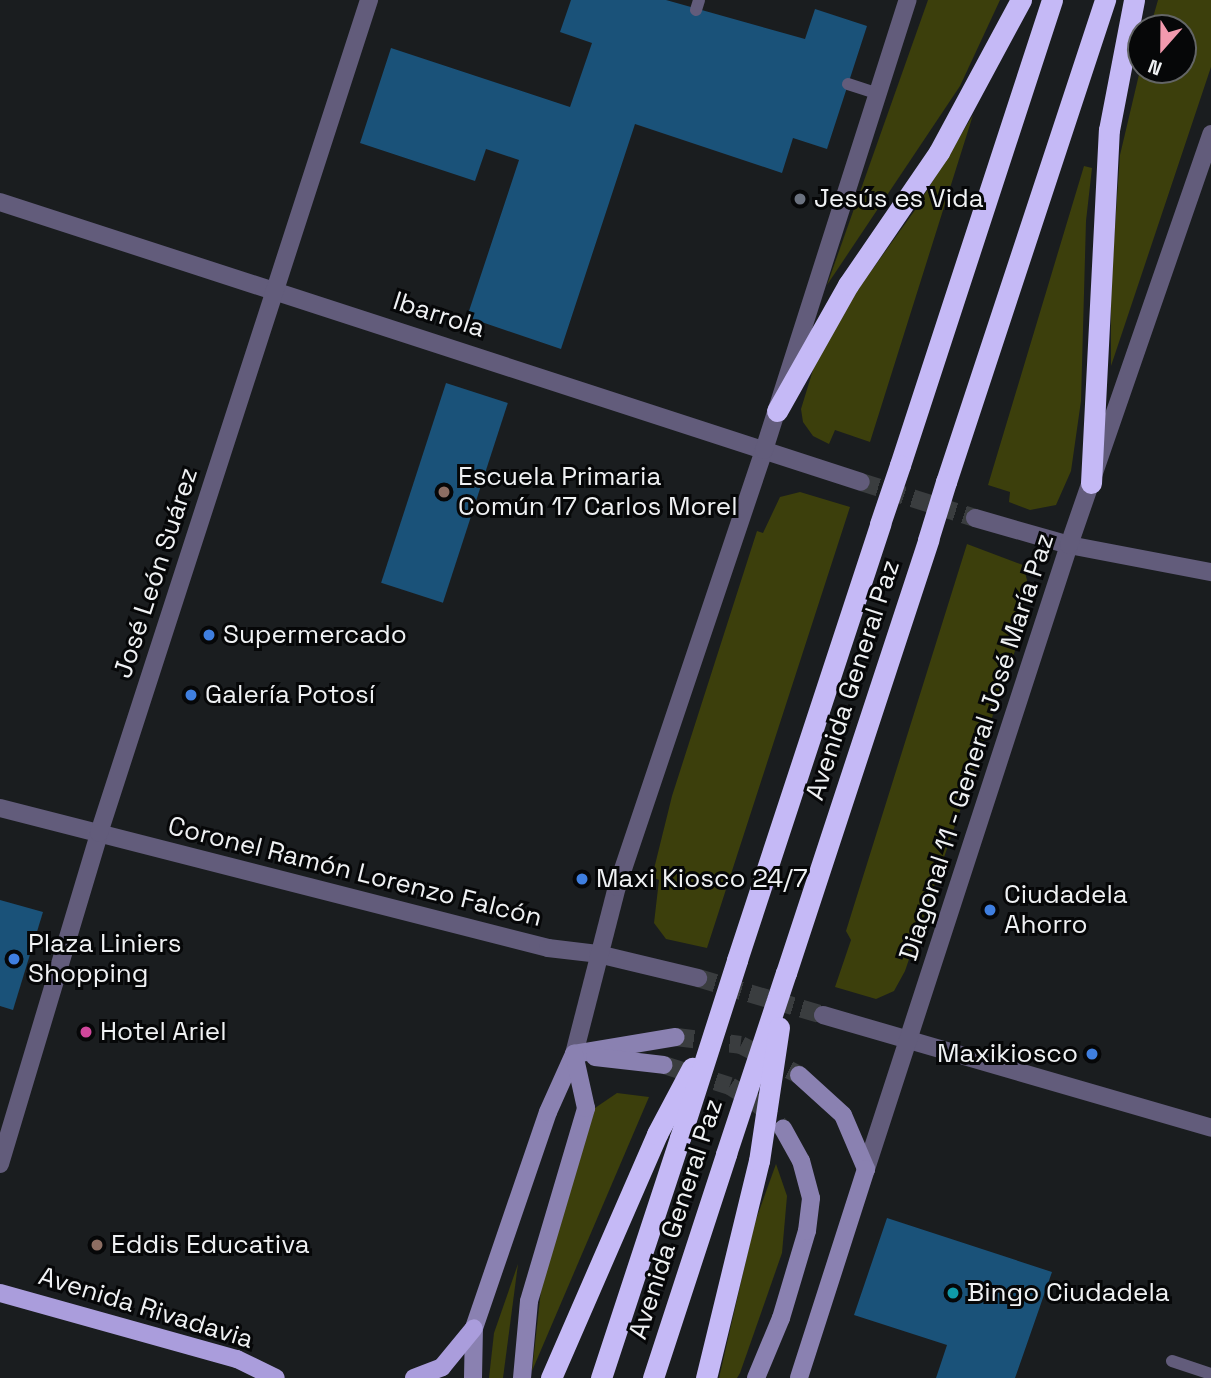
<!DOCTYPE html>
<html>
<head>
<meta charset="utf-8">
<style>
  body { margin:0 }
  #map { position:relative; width:1211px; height:1378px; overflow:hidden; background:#1a1d1f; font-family:"Space Grotesk",sans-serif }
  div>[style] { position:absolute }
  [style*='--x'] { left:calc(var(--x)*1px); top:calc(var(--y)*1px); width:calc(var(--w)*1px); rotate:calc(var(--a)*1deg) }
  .green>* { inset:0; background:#3c3f0c }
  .building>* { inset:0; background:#1a5279; transform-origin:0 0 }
  .minor-tunnel>* { height:18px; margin-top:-9px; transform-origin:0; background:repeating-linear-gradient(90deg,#3a3d3f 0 18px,transparent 0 27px) }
  .tertiary-tunnel>* { height:18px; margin-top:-9px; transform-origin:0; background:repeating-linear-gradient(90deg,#3a3d3f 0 18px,transparent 0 27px) }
  .secondary-tunnel>* { height:18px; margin-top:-9px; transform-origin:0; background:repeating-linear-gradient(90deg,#3a3d3f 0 18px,transparent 0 27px) }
  .service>* { height:12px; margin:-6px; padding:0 6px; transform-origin:6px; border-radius:6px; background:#625c7b }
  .minor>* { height:18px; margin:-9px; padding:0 9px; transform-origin:9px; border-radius:9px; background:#625c7b }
  .tertiary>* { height:18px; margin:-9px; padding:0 9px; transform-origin:9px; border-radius:9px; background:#625c7b }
  .secondary>* { height:18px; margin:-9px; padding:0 9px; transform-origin:9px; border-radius:9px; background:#8a81b1 }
  .primary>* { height:18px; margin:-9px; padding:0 9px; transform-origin:9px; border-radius:9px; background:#aa9ddc }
  .motorway>* { height:21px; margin:-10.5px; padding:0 10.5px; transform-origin:10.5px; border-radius:10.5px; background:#c5b9f6 }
  .motorway-bridge>* { height:21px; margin:-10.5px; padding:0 10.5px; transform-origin:10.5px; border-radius:10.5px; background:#c5b9f6 }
  .dots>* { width:19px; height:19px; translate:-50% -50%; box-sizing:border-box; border:4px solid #060708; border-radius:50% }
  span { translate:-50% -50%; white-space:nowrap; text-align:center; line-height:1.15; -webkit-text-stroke:6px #060708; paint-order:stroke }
  .poi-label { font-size:26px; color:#eff1f3 }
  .left { translate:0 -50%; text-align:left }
  .right { translate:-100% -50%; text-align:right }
  .street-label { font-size:26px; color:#eff1f3 }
  .north { position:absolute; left:1127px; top:14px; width:70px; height:70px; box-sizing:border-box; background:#060708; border:2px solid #636566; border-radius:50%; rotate:201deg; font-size:19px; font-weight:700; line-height:28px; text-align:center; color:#eff1f3 }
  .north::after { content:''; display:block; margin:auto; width:24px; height:32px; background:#f29aae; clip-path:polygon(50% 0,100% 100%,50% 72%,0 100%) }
</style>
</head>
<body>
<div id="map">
  <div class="green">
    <i style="clip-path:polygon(928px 0,1000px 0,960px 86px,827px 285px)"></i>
    <i style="clip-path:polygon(1158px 0,1211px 0,1211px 67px,1111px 366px,1111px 284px,1120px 155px,1141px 66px,1141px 70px,1183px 70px,1183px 28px,1150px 28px)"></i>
    <i style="clip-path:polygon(973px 115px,870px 442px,835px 430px,829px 444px,813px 436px,803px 422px,801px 409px,816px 360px,846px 306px,915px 210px)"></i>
    <i style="clip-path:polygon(1084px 166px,1092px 168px,1086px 221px,1081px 401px,1071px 471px,1056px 505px,1030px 510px,1009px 502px,1010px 492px,988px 485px)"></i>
    <i style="clip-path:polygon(800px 492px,850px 507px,707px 948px,666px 939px,654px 923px,659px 880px,652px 877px,672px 796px,757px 531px,763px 533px,780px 497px)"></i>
    <i style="clip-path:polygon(967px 544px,1023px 565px,1027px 580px,1023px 607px,1028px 613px,905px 971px,894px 991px,876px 999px,835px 987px,851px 940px,846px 931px)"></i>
    <i style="clip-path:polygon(617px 1093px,649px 1097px,532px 1371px,543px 1272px,595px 1108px)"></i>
    <i style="clip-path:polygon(776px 1164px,787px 1196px,782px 1253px,740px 1373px,737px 1378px,719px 1378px,754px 1225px)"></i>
    <i style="clip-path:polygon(518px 1264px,503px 1378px,489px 1378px,494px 1333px)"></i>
  </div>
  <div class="building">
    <i style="clip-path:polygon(571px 0,666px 0,805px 39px,815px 9px,867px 26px,827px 149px,793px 138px,782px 173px,635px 124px,561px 349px,467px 317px,519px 160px,486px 149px,475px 181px,360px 143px,391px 48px,570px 107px,592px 43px,560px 32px)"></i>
    <i style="left:446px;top:383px;width:65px;height:210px;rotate:18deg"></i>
    <i style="clip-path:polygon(0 900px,43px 912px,13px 1010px,0 1006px)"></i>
    <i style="clip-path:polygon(887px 1218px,1052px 1272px,1015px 1378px,936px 1378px,947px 1345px,854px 1315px)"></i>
  </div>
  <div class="minor-tunnel">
    <i style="--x:861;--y:482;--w:120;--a:17.5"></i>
  </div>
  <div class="tertiary-tunnel">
    <i style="--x:698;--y:978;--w:130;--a:16.5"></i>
  </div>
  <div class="secondary-tunnel">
    <i style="--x:676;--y:1037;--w:65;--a:7"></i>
    <i style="--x:741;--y:1045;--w:65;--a:27.3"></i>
    <i style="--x:664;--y:1065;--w:69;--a:17.7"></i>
    <i style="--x:730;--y:1086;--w:35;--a:33"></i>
    <i style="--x:759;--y:1105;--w:34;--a:45"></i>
  </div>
  <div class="service">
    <i style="--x:696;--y:10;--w:10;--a:-73"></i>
    <i style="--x:848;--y:84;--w:32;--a:18"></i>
    <i style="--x:1172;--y:1361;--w:41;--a:18.4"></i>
  </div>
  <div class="minor">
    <i style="--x:0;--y:202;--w:905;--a:18.01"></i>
    <i style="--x:975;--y:518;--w:98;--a:16"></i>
    <i style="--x:0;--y:808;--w:566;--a:14.33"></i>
    <i style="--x:548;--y:948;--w:50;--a:6.8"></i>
    <i style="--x:0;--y:1164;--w:345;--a:-73.3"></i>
    <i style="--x:99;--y:833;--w:876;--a:-72.04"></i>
  </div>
  <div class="tertiary">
    <i style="--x:1069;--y:545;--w:145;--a:10.8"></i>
    <i style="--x:598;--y:954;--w:103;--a:13.5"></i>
    <i style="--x:823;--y:1015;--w:404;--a:16.2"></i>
    <i style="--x:574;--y:1054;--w:172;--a:-75.6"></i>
    <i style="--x:617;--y:887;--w:461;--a:-71.4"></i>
    <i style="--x:764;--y:450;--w:472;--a:-72.3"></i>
    <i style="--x:866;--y:1169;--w:656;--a:-71.98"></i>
    <i style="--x:1069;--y:545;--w:435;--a:-70.9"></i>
  </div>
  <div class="secondary">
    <i style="--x:574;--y:1054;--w:103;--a:-9.5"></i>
    <i style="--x:595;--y:1057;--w:69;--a:6.6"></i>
    <i style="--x:799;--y:1075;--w:59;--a:42.3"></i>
    <i style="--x:843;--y:1115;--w:59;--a:66.9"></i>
    <i style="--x:866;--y:1169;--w:219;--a:107.8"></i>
    <i style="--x:473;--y:1378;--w:50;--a:-88.9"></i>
    <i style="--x:474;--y:1328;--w:228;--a:-71.1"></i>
    <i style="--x:548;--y:1112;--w:64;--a:-65.9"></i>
    <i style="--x:522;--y:1378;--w:77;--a:-84.8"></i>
    <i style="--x:529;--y:1301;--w:201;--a:-73.5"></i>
    <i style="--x:586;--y:1108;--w:55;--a:-102.5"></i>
    <i style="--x:756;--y:1378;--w:65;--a:-67.4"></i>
    <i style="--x:781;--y:1318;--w:91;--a:-73.4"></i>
    <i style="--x:807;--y:1231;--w:33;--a:-83"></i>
    <i style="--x:811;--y:1198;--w:38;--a:-105"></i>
    <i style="--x:801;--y:1161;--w:37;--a:-119"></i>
  </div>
  <div class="primary">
    <i style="--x:0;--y:1293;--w:246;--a:15.6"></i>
    <i style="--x:237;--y:1359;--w:43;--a:26"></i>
    <i style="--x:414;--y:1378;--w:30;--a:-21"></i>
    <i style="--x:442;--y:1367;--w:50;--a:-50.6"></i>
  </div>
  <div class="motorway">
    <i style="--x:777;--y:411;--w:145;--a:-60.6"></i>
    <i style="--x:848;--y:285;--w:161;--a:-55.6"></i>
    <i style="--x:939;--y:152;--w:173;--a:-61.7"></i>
    <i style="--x:900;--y:465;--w:489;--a:-71.9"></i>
    <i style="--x:946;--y:482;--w:508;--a:-71.74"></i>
    <i style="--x:1091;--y:483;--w:353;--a:-87.1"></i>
    <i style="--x:1109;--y:130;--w:132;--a:-79.1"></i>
    <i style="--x:737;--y:960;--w:459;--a:-71.8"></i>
    <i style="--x:786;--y:973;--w:456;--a:-71.8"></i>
    <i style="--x:551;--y:1378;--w:266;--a:-66.5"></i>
    <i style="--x:601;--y:1378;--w:253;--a:-71.8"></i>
    <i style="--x:653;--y:1378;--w:236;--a:-71.9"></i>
    <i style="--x:706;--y:1378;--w:223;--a:-76.3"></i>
  </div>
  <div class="motorway-bridge">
    <i style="--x:880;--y:524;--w:62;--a:-71.3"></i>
    <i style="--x:928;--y:540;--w:61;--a:-72.8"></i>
    <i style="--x:657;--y:1134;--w:75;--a:-62.1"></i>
    <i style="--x:680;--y:1138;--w:187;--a:-72.2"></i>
    <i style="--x:726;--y:1154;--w:191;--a:-71.7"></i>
    <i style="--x:759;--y:1161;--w:135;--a:-81.5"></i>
  </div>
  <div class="dots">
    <i style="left:800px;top:199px;background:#6b7280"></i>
    <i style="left:444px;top:492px;background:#8d6e63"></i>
    <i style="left:209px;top:635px;background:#3f7fe0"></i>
    <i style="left:191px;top:695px;background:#3f7fe0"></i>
    <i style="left:582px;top:879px;background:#3f7fe0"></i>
    <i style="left:990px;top:910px;background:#3f7fe0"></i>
    <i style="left:14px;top:959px;background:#3f7fe0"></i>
    <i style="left:86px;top:1032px;background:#d1479c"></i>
    <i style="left:1092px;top:1054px;background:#3f7fe0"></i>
    <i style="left:97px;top:1245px;background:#8d6e63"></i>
    <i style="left:953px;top:1293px;background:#0f9aa8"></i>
  </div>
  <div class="poi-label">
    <span class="left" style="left:814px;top:199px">Jesús es Vida</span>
    <span class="left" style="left:458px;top:492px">Escuela Primaria<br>Común 17 Carlos Morel</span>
    <span class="left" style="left:223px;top:635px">Supermercado</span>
    <span class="left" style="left:205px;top:695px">Galería Potosí</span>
    <span class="left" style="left:596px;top:879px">Maxi Kiosco 24/7</span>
    <span class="left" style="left:1004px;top:910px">Ciudadela<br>Ahorro</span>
    <span class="left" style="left:28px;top:959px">Plaza Liniers<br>Shopping</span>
    <span class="left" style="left:100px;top:1032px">Hotel Ariel</span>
    <span class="right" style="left:1078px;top:1054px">Maxikiosco</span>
    <span class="left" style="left:111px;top:1245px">Eddis Educativa</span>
    <span class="left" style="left:967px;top:1293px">Bingo Ciudadela</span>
  </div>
  <div class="street-label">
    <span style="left:439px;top:315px;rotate:18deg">Ibarrola</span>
    <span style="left:156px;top:573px;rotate:-72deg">José León Suárez</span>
    <span style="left:853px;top:680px;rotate:-72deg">Avenida General Paz</span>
    <span style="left:977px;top:747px;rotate:-72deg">Diagonal 11 - General José María Paz</span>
    <span style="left:355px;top:872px;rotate:14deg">Coronel Ramón Lorenzo Falcón</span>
    <span style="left:676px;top:1219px;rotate:-72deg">Avenida General Paz</span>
    <span style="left:146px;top:1308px;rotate:17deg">Avenida Rivadavia</span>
  </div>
  <div class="north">N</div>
</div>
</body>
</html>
